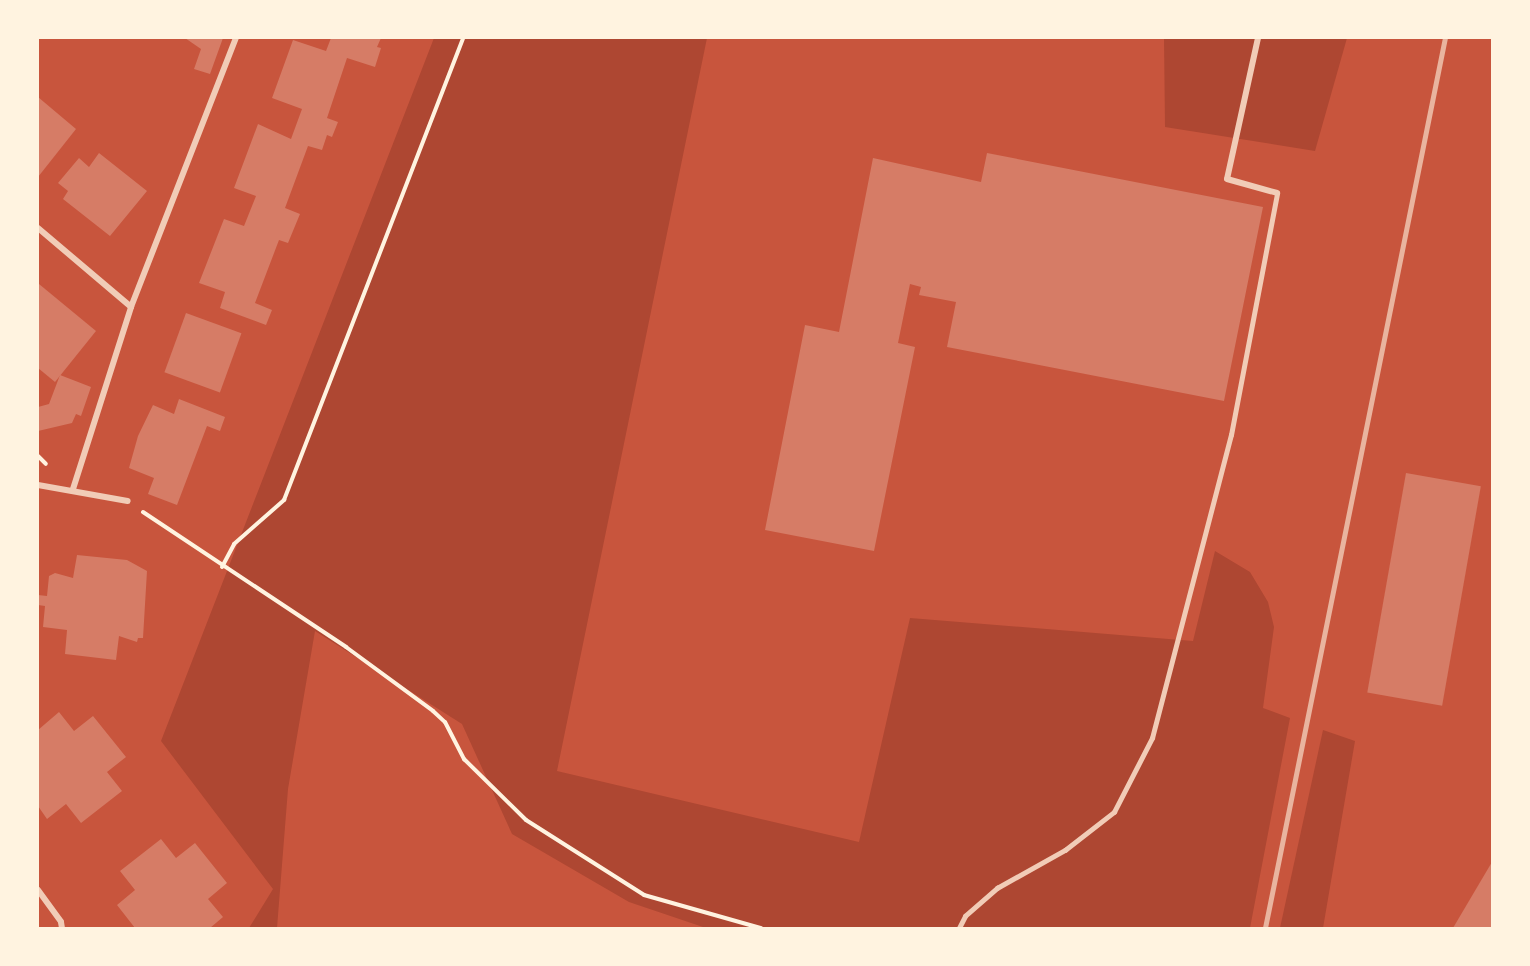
<!DOCTYPE html>
<html>
<head>
<meta charset="utf-8">
<style>
  body { margin:0 }
  #map { position:relative; width:1530px; height:966px; overflow:hidden; background:#c8553d; font-family:"Noto Sans",sans-serif }
  div>[style] { position:absolute }
  [style*='--x'] { left:calc(var(--x)*1px); top:calc(var(--y)*1px); width:calc(var(--w)*1px); rotate:calc(var(--a)*1deg) }
  .green>* { inset:0; background:#ae4732 }
  .building>* { inset:0; background:#d67c66; transform-origin:0 0 }
  .path>* { height:4px; margin:-2px; padding:0 2px; transform-origin:2px; border-radius:2px; background:#fff3e0 }
  .service>* { height:4.5px; margin:-2.25px; padding:0 2.25px; transform-origin:2.25px; border-radius:2.25px; background:#f1ccb7 }
  .minor>* { height:6px; margin:-3px; padding:0 3px; transform-origin:3px; border-radius:3px; background:#f1ccb7 }
  .rail>* { height:4.5px; margin:-2.25px; padding:0 2.25px; transform-origin:2.25px; border-radius:2.25px; background:#e9b49f }
  span { translate:-50% -50%; white-space:nowrap; text-align:center; line-height:1.15; -webkit-text-stroke:6px #fff3e0; paint-order:stroke }
  .frame { position:absolute; inset:0; border:39px solid #fff3e0; pointer-events:none }
</style>
</head>
<body>
<div id="map">
  <div class="green">
    <i style="clip-path:polygon(434px 38px,707px 38px,557px 771px,859px 842px,910px 618px,1193px 641px,1215px 551px,1250px 572px,1268px 602px,1274px 627px,1263px 708px,1290px 718px,1250px 928px,706px 928px,629px 902px,512px 834px,462px 724px,315px 631px,288px 789px,277px 928px,249px 928px,273px 889px,161px 741px)"></i>
    <i style="clip-path:polygon(1164px 38px,1347px 38px,1315px 151px,1165px 127px)"></i>
    <i style="clip-path:polygon(1323px 730px,1355px 741px,1323px 928px,1280px 928px)"></i>
  </div>
  <div class="building">
    <i style="clip-path:polygon(185px 38px,223px 38px,210px 74px,194px 69px,201px 49px)"></i>
    <i style="clip-path:polygon(331px 38px,381px 38px,377px 47px,381px 48px,375px 67px,347px 58px,327px 118px,338px 122px,332px 137px,327px 135px,322px 150px,308px 146px,285px 208px,300px 214px,288px 243px,279px 240px,255px 303px,272px 310px,266px 325px,220px 308px,225px 292px,199px 283px,224px 219px,244px 226px,256px 196px,234px 188px,258px 124px,291px 139px,302px 109px,272px 98px,293px 40px,326px 51px)"></i>
    <i style="clip-path:polygon(38px 97px,76px 129px,38px 177px)"></i>
    <i style="clip-path:polygon(99px 153px,147px 191px,110px 236px,63px 199px,68px 191px,58px 183px,79px 158px,89px 167px)"></i>
    <i style="clip-path:polygon(987px 153px,1263px 207px,1224px 401px,947px 347px,956px 302px,919px 295px,921px 287px,910px 284px,898px 343px,915px 347px,874px 551px,765px 530px,805px 325px,839px 332px,873px 158px,981px 182px)"></i>
    <i style="clip-path:polygon(39px 284px,96px 331px,55px 382px,38px 368px)"></i>
    <i style="left:186px;top:313px;width:59px;height:63px;rotate:20deg"></i>
    <i style="clip-path:polygon(60px 375px,91px 387px,81px 416px,76px 414px,72px 423px,38px 431px,38px 407px,49px 404px)"></i>
    <i style="clip-path:polygon(179px 399px,225px 417px,220px 431px,207px 426px,177px 505px,148px 494px,154px 478px,129px 468px,138px 436px,153px 405px,174px 414px)"></i>
    <i style="left:1406px;top:473px;width:76px;height:223px;rotate:10deg"></i>
    <i style="clip-path:polygon(77px 555px,127px 560px,147px 571px,143px 638px,138px 638px,137px 642px,119px 636px,116px 660px,65px 654px,67px 630px,43px 627px,45px 606px,38px 605px,38px 595px,47px 596px,49px 576px,55px 573px,73px 578px)"></i>
    <i style="clip-path:polygon(59px 712px,74px 731px,93px 716px,126px 757px,107px 772px,122px 791px,81px 823px,66px 804px,47px 819px,38px 806px,38px 730px)"></i>
    <i style="clip-path:polygon(161px 839px,176px 858px,195px 843px,227px 883px,208px 899px,223px 917px,210px 928px,135px 928px,117px 905px,135px 890px,120px 871px)"></i>
    <i style="clip-path:polygon(1492px 862px,1492px 928px,1453px 928px)"></i>
  </div>
  <div class="path">
    <i style="--x:38;--y:456;--w:11;--a:45"></i>
    <i style="--x:143;--y:512;--w:244;--a:33.6"></i>
    <i style="--x:346;--y:647;--w:108;--a:36.3"></i>
    <i style="--x:433;--y:711;--w:16;--a:43"></i>
    <i style="--x:445;--y:722;--w:42;--a:62.8"></i>
    <i style="--x:464;--y:759;--w:87;--a:44.5"></i>
    <i style="--x:526;--y:820;--w:140;--a:32.4"></i>
    <i style="--x:644;--y:895;--w:122;--a:15.8"></i>
    <i style="--x:222;--y:567;--w:26;--a:-62"></i>
    <i style="--x:234;--y:544;--w:67;--a:-41.3"></i>
    <i style="--x:284;--y:500;--w:495;--a:-68.8"></i>
  </div>
  <div class="service">
    <i style="--x:959;--y:928;--w:13;--a:-63"></i>
    <i style="--x:965;--y:916;--w:43;--a:-41.2"></i>
    <i style="--x:997;--y:888;--w:78;--a:-29.2"></i>
    <i style="--x:1065;--y:850;--w:62;--a:-37.8"></i>
    <i style="--x:1114;--y:812;--w:83;--a:-62.8"></i>
    <i style="--x:1152;--y:738;--w:313;--a:-75.4"></i>
    <i style="--x:1231;--y:435;--w:246;--a:-79.2"></i>
  </div>
  <div class="minor">
    <i style="--x:1258;--y:38;--w:144;--a:102.4"></i>
    <i style="--x:1227;--y:179;--w:52;--a:15.6"></i>
    <i style="--x:38;--y:228;--w:122;--a:40.3"></i>
    <i style="--x:38;--y:485;--w:91;--a:10.1"></i>
    <i style="--x:73;--y:489;--w:191;--a:-72.3"></i>
    <i style="--x:131;--y:307;--w:289;--a:-68.7"></i>
    <i style="--x:38;--y:890;--w:39;--a:54"></i>
    <i style="--x:61;--y:922;--w:6;--a:81"></i>
  </div>
  <div class="rail">
    <i style="--x:1265;--y:928;--w:908;--a:-78.57"></i>
  </div>
  <div class="frame"></div>
</div>
</body>
</html>
